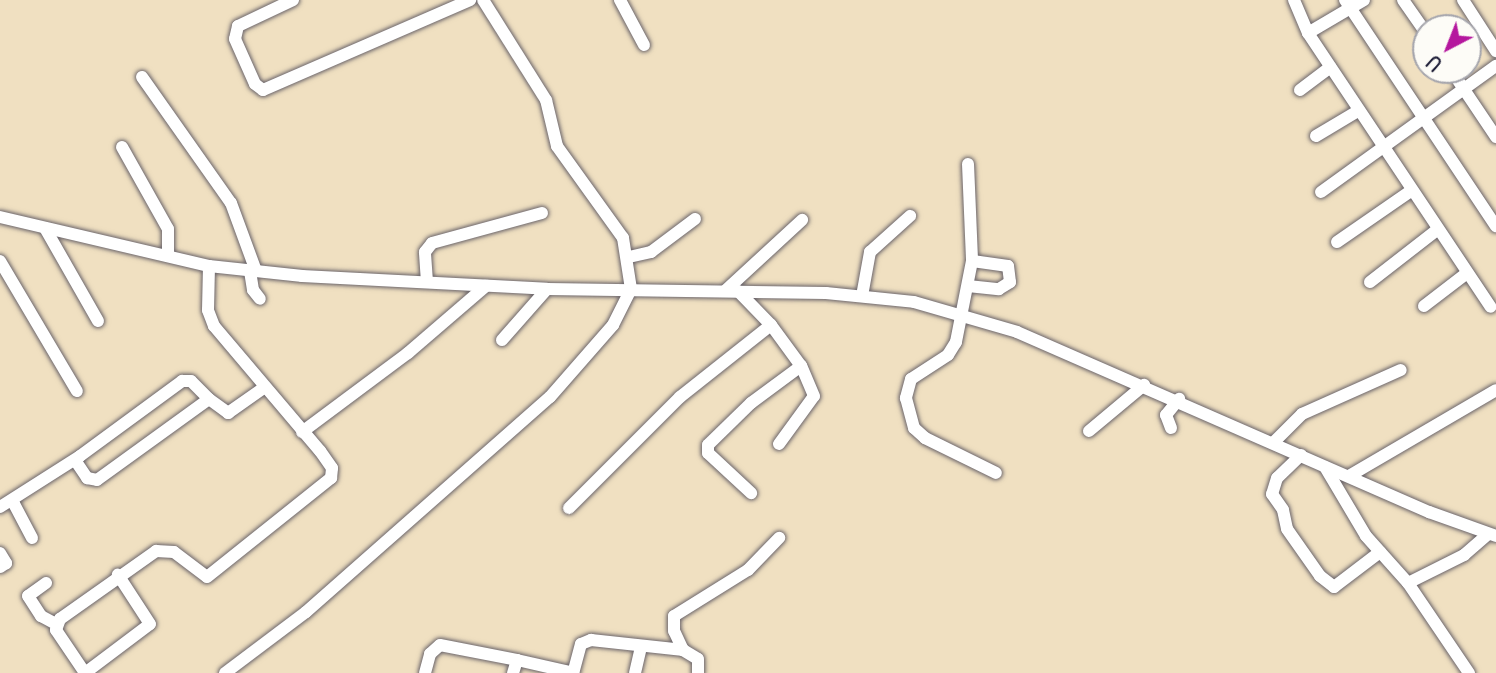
<!DOCTYPE html>
<html>
<head>
<meta charset="utf-8">
<style>
  body { margin:0 }
  #map { position:relative; width:1496px; height:673px; overflow:hidden; background:#f0e0c1; font-family:Delius,sans-serif }
  div>[style] { position:absolute }
  [style*='--x'] { left:calc(var(--x)*1px); top:calc(var(--y)*1px); width:calc(var(--w)*1px); rotate:calc(var(--a)*1deg) }
  .roads { filter:drop-shadow(0 0 2px #6a646a) drop-shadow(0 0 2px #6a646a) }
  .minor>* { height:12px; margin:-6px; padding:0 6px; transform-origin:6px; border-radius:6px; background:#fff }
  span { translate:-50% -50%; white-space:nowrap; text-align:center; line-height:1.15; -webkit-text-stroke:5px #fdfcf7; paint-order:stroke }
  .north { position:absolute; left:1412px; top:14px; width:70px; height:70px; box-sizing:border-box; background:#fdfcf7; border:2px solid #a5a5ac; border-radius:50%; rotate:222deg; font-size:19px; font-weight:700; line-height:28px; text-align:center; color:#22223b }
  .north::after { content:''; display:block; margin:auto; width:24px; height:32px; background:#b5179e; clip-path:polygon(50% 0,100% 100%,50% 72%,0 100%) }
</style>
</head>
<body>
<div id="map">
  <div class="roads">
    <div class="minor">
      <i style="--x:293;--y:0;--w:61;--a:154.7"></i>
      <i style="--x:238;--y:26;--w:13;--a:103"></i>
      <i style="--x:235;--y:39;--w:49;--a:66"></i>
      <i style="--x:255;--y:84;--w:10;--a:37"></i>
      <i style="--x:263;--y:90;--w:226;--a:-23.5"></i>
      <i style="--x:620;--y:0;--w:51;--a:61.9"></i>
      <i style="--x:1294;--y:0;--w:36;--a:67"></i>
      <i style="--x:1308;--y:33;--w:329;--a:56.3"></i>
      <i style="--x:1345;--y:0;--w:272;--a:56.3"></i>
      <i style="--x:1403;--y:0;--w:40;--a:55.1"></i>
      <i style="--x:1463;--y:0;--w:61;--a:57.1"></i>
      <i style="--x:1308;--y:33;--w:65;--a:-30.5"></i>
      <i style="--x:1451;--y:70;--w:81;--a:56.1"></i>
      <i style="--x:142;--y:77;--w:154;--a:54.8"></i>
      <i style="--x:231;--y:203;--w:72;--a:69.8"></i>
      <i style="--x:1300;--y:90;--w:38;--a:-37"></i>
      <i style="--x:1316;--y:136;--w:49;--a:-30.8"></i>
      <i style="--x:122;--y:147;--w:94;--a:60.7"></i>
      <i style="--x:168;--y:229;--w:27;--a:90"></i>
      <i style="--x:968;--y:164;--w:97;--a:87.6"></i>
      <i style="--x:972;--y:261;--w:83;--a:101.2"></i>
      <i style="--x:956;--y:342;--w:15;--a:122"></i>
      <i style="--x:948;--y:355;--w:44;--a:147"></i>
      <i style="--x:911;--y:379;--w:20;--a:105"></i>
      <i style="--x:906;--y:398;--w:31;--a:75"></i>
      <i style="--x:914;--y:428;--w:15;--a:42"></i>
      <i style="--x:925;--y:438;--w:79;--a:26.2"></i>
      <i style="--x:1321;--y:192;--w:216;--a:-35.8"></i>
      <i style="--x:0;--y:217;--w:215;--a:13.2"></i>
      <i style="--x:209;--y:266;--w:94;--a:6.1"></i>
      <i style="--x:302;--y:276;--w:245;--a:3"></i>
      <i style="--x:547;--y:289;--w:279;--a:0.8"></i>
      <i style="--x:826;--y:293;--w:88;--a:5.8"></i>
      <i style="--x:914;--y:302;--w:107;--a:16.2"></i>
      <i style="--x:1017;--y:332;--w:450;--a:23.6"></i>
      <i style="--x:1429;--y:512;--w:71;--a:19.7"></i>
      <i style="--x:45;--y:228;--w:107;--a:60.3"></i>
      <i style="--x:1337;--y:242;--w:91;--a:-34.7"></i>
      <i style="--x:629;--y:257;--w:23;--a:-13"></i>
      <i style="--x:651;--y:252;--w:55;--a:-36.9"></i>
      <i style="--x:0;--y:261;--w:151;--a:59.4"></i>
      <i style="--x:250;--y:271;--w:19;--a:81"></i>
      <i style="--x:253;--y:290;--w:11;--a:52"></i>
      <i style="--x:427;--y:282;--w:30;--a:-94"></i>
      <i style="--x:425;--y:252;--w:11;--a:-52"></i>
      <i style="--x:432;--y:243;--w:114;--a:-15.3"></i>
      <i style="--x:1370;--y:282;--w:86;--a:-37.9"></i>
      <i style="--x:968;--y:286;--w:31;--a:6"></i>
      <i style="--x:999;--y:289;--w:13;--a:-32"></i>
      <i style="--x:1010;--y:282;--w:16;--a:-97"></i>
      <i style="--x:1008;--y:266;--w:36;--a:-172"></i>
      <i style="--x:725;--y:291;--w:105;--a:-42.7"></i>
      <i style="--x:738;--y:291;--w:47;--a:45.9"></i>
      <i style="--x:771;--y:325;--w:51;--a:53.8"></i>
      <i style="--x:801;--y:366;--w:62;--a:143.5"></i>
      <i style="--x:751;--y:403;--w:60;--a:135.7"></i>
      <i style="--x:708;--y:445;--w:8;--a:90"></i>
      <i style="--x:708;--y:453;--w:59;--a:42.9"></i>
      <i style="--x:862;--y:296;--w:45;--a:-79.7"></i>
      <i style="--x:870;--y:252;--w:54;--a:-42"></i>
      <i style="--x:1424;--y:306;--w:54;--a:-37.5"></i>
      <i style="--x:502;--y:340;--w:68;--a:-48.6"></i>
      <i style="--x:1171;--y:428;--w:14;--a:-111"></i>
      <i style="--x:1166;--y:415;--w:21;--a:-51"></i>
      <i style="--x:1089;--y:431;--w:72;--a:-39.9"></i>
      <i style="--x:302;--y:432;--w:132;--a:-36.7"></i>
      <i style="--x:408;--y:353;--w:103;--a:-40.7"></i>
      <i style="--x:1274;--y:442;--w:40;--a:-45"></i>
      <i style="--x:1302;--y:414;--w:108;--a:-24"></i>
      <i style="--x:779;--y:444;--w:59;--a:-53.9"></i>
      <i style="--x:814;--y:396;--w:33;--a:-113"></i>
      <i style="--x:1301;--y:455;--w:33;--a:136"></i>
      <i style="--x:1277;--y:478;--w:17;--a:107"></i>
      <i style="--x:1272;--y:494;--w:19;--a:55"></i>
      <i style="--x:1283;--y:510;--w:19;--a:78"></i>
      <i style="--x:1287;--y:529;--w:57;--a:54.9"></i>
      <i style="--x:1320;--y:576;--w:18;--a:38"></i>
      <i style="--x:1334;--y:587;--w:58;--a:-37.3"></i>
      <i style="--x:75;--y:460;--w:22;--a:56"></i>
      <i style="--x:87;--y:478;--w:10;--a:11"></i>
      <i style="--x:97;--y:480;--w:138;--a:-35.9"></i>
      <i style="--x:209;--y:399;--w:24;--a:36"></i>
      <i style="--x:228;--y:413;--w:45;--a:-35.1"></i>
      <i style="--x:1325;--y:467;--w:80;--a:59.3"></i>
      <i style="--x:1366;--y:536;--w:63;--a:48.2"></i>
      <i style="--x:1408;--y:583;--w:109;--a:55.9"></i>
      <i style="--x:1349;--y:476;--w:170;--a:-30.3"></i>
      <i style="--x:12;--y:500;--w:43;--a:62.2"></i>
      <i style="--x:0;--y:507;--w:95;--a:-32.5"></i>
      <i style="--x:80;--y:456;--w:127;--a:-36.3"></i>
      <i style="--x:182;--y:381;--w:9;--a:0"></i>
      <i style="--x:191;--y:381;--w:25;--a:45"></i>
      <i style="--x:569;--y:508;--w:157;--a:-45"></i>
      <i style="--x:680;--y:397;--w:116;--a:-38.4"></i>
      <i style="--x:0;--y:553;--w:12;--a:59"></i>
      <i style="--x:6;--y:563;--w:7;--a:146"></i>
      <i style="--x:46;--y:583;--w:22;--a:144"></i>
      <i style="--x:28;--y:596;--w:24;--a:57"></i>
      <i style="--x:41;--y:616;--w:17;--a:28"></i>
      <i style="--x:1408;--y:583;--w:63;--a:-26.6"></i>
      <i style="--x:1464;--y:555;--w:32;--a:-41"></i>
      <i style="--x:683;--y:650;--w:21;--a:-115"></i>
      <i style="--x:674;--y:631;--w:15;--a:-90"></i>
      <i style="--x:674;--y:616;--w:87;--a:-31.9"></i>
      <i style="--x:748;--y:570;--w:45;--a:-45.9"></i>
      <i style="--x:517;--y:660;--w:58;--a:12.8"></i>
      <i style="--x:574;--y:670;--w:27;--a:-75"></i>
      <i style="--x:581;--y:644;--w:11;--a:-22"></i>
      <i style="--x:591;--y:640;--w:93;--a:6.2"></i>
      <i style="--x:683;--y:650;--w:17;--a:31"></i>
      <i style="--x:698;--y:659;--w:14;--a:90"></i>
      <i style="--x:85;--y:673;--w:52;--a:-124"></i>
      <i style="--x:56;--y:630;--w:12;--a:-70"></i>
      <i style="--x:60;--y:619;--w:118;--a:-35.3"></i>
      <i style="--x:156;--y:551;--w:18;--a:3"></i>
      <i style="--x:174;--y:552;--w:41;--a:37.1"></i>
      <i style="--x:207;--y:577;--w:159;--a:-38.6"></i>
      <i style="--x:331;--y:478;--w:10;--a:-84"></i>
      <i style="--x:332;--y:468;--w:21;--a:-125"></i>
      <i style="--x:320;--y:451;--w:164;--a:-130.3"></i>
      <i style="--x:214;--y:326;--w:17;--a:-111"></i>
      <i style="--x:208;--y:310;--w:44;--a:-88.7"></i>
      <i style="--x:85;--y:673;--w:81;--a:-37"></i>
      <i style="--x:150;--y:624;--w:59;--a:-123.1"></i>
      <i style="--x:225;--y:673;--w:101;--a:-37"></i>
      <i style="--x:306;--y:612;--w:325;--a:-41.4"></i>
      <i style="--x:550;--y:397;--w:96;--a:-48.8"></i>
      <i style="--x:613;--y:325;--w:40;--a:-63.4"></i>
      <i style="--x:631;--y:289;--w:52;--a:-98.9"></i>
      <i style="--x:623;--y:238;--w:113;--a:-125.7"></i>
      <i style="--x:557;--y:146;--w:47;--a:-103.4"></i>
      <i style="--x:546;--y:100;--w:118;--a:-122.2"></i>
      <i style="--x:425;--y:673;--w:20;--a:-75"></i>
      <i style="--x:430;--y:654;--w:13;--a:-42"></i>
      <i style="--x:440;--y:645;--w:78;--a:11"></i>
      <i style="--x:517;--y:660;--w:14;--a:107"></i>
      <i style="--x:635;--y:673;--w:26;--a:-77"></i>
    </div>
  </div>
  <div class="north">U</div>
</div>
</body>
</html>
